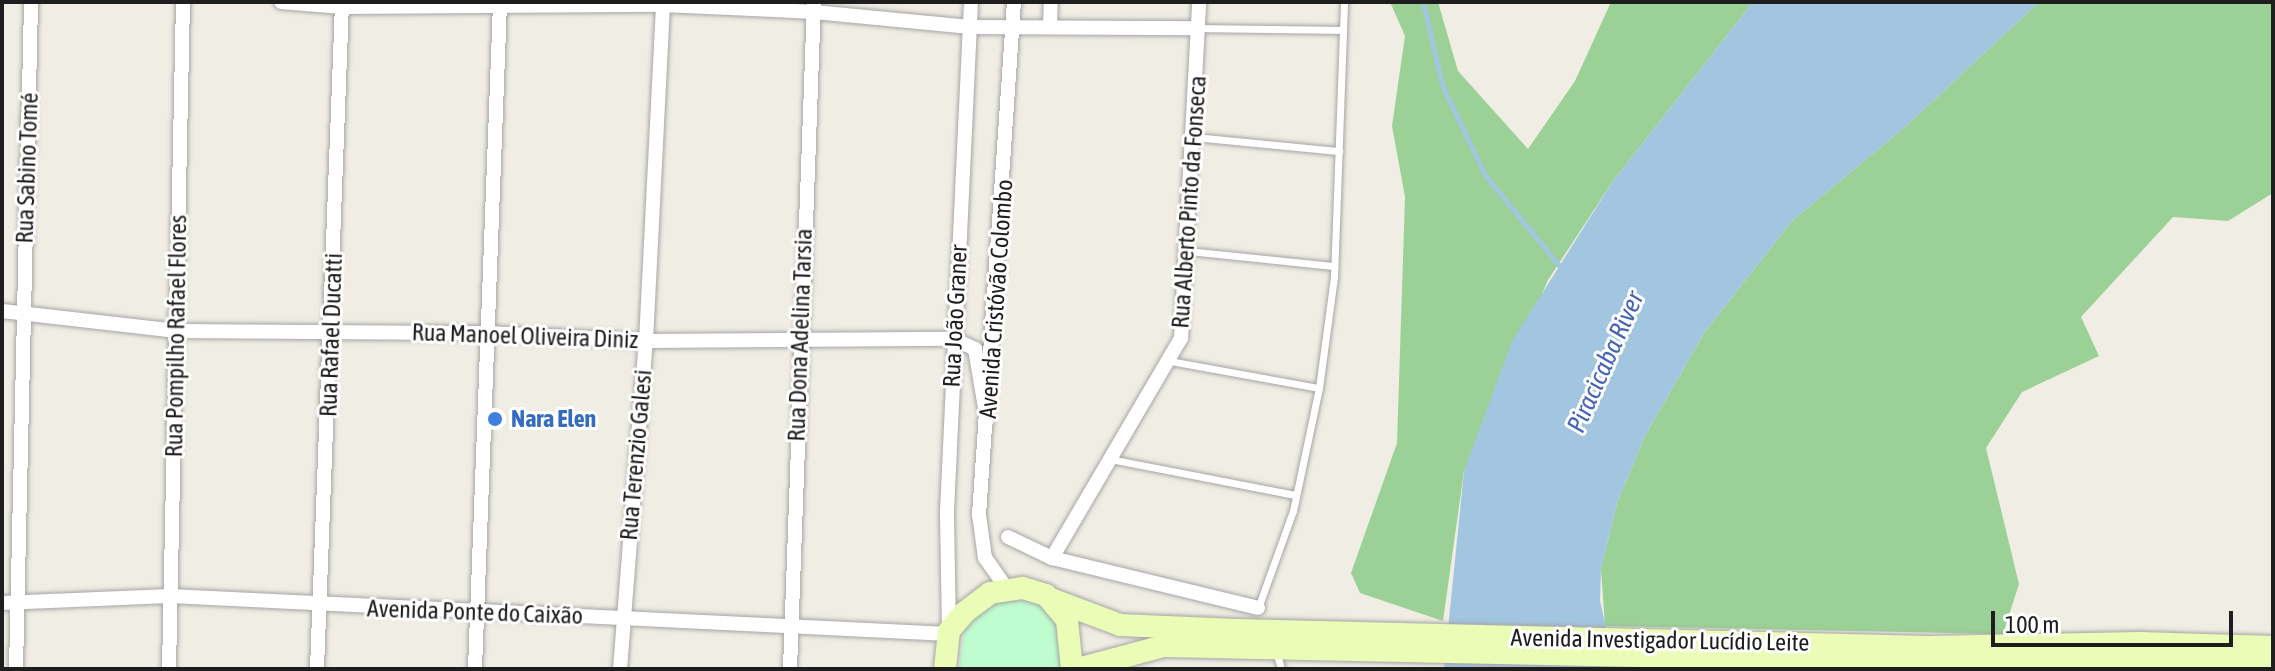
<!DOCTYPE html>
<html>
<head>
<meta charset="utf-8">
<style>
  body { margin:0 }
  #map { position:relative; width:2275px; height:671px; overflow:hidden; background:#f0eee4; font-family:"Asap Condensed",sans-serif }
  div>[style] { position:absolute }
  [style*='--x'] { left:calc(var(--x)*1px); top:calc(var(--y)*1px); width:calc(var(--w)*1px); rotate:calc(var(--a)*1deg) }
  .forest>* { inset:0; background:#9bd196 }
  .park>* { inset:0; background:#bffcd0 }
  .water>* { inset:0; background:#a2c5e0 }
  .stream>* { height:5px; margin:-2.5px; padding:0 2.5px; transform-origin:2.5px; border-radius:2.5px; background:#a2c5e0 }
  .roads { filter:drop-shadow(0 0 2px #a5a5a5) drop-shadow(0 0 2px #a5a5a5) }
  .lane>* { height:7px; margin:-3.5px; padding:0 3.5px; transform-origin:3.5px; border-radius:3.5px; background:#fff }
  .street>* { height:14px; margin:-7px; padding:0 7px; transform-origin:7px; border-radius:7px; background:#fff }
  .secondary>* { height:22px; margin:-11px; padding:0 11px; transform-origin:11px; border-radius:11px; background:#eafcb5 }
  .dots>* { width:22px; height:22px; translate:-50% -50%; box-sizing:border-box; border:4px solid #fff; border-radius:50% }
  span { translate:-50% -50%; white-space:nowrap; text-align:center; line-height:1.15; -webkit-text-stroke:6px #fff; paint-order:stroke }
  .street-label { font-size:24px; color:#1e1e1e }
  .shop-label { font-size:24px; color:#366cbe; font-weight:700 }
  .left { translate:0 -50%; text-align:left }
  .water-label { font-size:26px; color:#4665b3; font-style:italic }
  .frame { position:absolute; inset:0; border:4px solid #1e1e1e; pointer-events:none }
  .scale { position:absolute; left:1991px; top:611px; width:242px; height:36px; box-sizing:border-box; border:4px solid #1e1e1e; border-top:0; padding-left:10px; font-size:24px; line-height:28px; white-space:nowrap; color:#1e1e1e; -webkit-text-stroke:6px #fff; paint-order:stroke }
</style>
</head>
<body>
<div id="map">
  <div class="forest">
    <i style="clip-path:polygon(1390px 2px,1438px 2px,1458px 71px,1528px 149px,1575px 81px,1611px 2px,1753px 2px,1613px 181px,1548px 280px,1464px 471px,1443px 621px,1360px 593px,1351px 573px,1397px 443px,1405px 197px,1392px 126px,1405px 36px)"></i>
    <i style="clip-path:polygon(2039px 2px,2273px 2px,2273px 193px,2228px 221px,2173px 217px,2081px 317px,2099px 356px,2022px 392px,1986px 448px,2019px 584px,2003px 634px,1605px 626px,1601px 569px,1617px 503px,1645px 436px,1704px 333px,1792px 221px,1905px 127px)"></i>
  </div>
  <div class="park">
    <i style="clip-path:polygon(1025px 599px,1044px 606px,1058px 624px,1062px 669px,959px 669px,964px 630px,980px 613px,999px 601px)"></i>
  </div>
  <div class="water">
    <i style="clip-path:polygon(1753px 2px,2039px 2px,1905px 127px,1792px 221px,1704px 333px,1645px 436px,1617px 503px,1601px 569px,1600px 601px,1616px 669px,1444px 669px,1464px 471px,1512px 341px,1613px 181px)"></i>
  </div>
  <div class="stream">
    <i style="--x:1423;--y:2;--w:85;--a:77.1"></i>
    <i style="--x:1442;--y:85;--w:100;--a:64.5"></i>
    <i style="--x:1485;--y:175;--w:122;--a:50.7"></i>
  </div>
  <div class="roads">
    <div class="lane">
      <i style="--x:1198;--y:28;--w:145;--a:0.8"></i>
      <i style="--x:1195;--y:137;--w:145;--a:5.6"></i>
      <i style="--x:1188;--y:251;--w:147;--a:5.9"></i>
      <i style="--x:1170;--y:361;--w:151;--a:10.3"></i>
      <i style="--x:1110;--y:459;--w:189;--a:11"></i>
      <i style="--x:1258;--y:608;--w:103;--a:-70.2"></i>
      <i style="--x:1293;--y:511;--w:126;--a:-78.1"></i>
      <i style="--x:1319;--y:388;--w:112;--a:-82.3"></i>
      <i style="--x:1334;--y:277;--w:275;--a:-87.9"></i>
      <i style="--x:1276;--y:651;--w:19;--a:74"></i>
    </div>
    <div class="street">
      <i style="--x:281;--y:2;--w:61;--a:4.7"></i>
      <i style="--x:342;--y:7;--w:320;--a:-0.4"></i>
      <i style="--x:662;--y:5;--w:152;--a:2.6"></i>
      <i style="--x:814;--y:12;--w:157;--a:5.5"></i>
      <i style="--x:970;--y:27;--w:228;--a:0.3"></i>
      <i style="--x:1050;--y:25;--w:23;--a:-88"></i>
      <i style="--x:2;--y:311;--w:176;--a:6.5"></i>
      <i style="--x:177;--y:331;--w:311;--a:0.4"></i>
      <i style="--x:488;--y:333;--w:158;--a:2.9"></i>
      <i style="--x:646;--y:341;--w:308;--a:-0.4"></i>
      <i style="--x:954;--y:339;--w:23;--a:25"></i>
      <i style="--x:975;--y:349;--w:72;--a:80.4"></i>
      <i style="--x:1008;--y:537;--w:49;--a:25.5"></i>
      <i style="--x:1052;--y:558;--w:212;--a:13.6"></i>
      <i style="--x:1052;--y:558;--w:255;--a:-59.6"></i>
      <i style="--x:1181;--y:338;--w:336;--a:-86.9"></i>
      <i style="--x:1007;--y:589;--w:38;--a:-125"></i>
      <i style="--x:985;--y:558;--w:43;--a:-97.9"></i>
      <i style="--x:979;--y:515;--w:514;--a:-86.1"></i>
      <i style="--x:2;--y:603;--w:168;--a:-2.4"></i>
      <i style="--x:170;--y:596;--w:780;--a:2.79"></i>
      <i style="--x:949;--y:631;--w:120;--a:-91"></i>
      <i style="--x:947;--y:511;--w:510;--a:-87.3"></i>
      <i style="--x:16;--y:669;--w:667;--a:-88.71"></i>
      <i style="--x:169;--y:669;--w:667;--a:-88.8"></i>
      <i style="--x:317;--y:669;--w:667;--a:-87.85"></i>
      <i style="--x:475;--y:669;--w:667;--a:-87.85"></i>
      <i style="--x:620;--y:669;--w:329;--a:-85.5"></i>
      <i style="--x:646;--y:341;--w:339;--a:-87.1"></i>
      <i style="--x:790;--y:669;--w:667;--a:-87.94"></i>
    </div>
    <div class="secondary">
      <i style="--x:1051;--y:599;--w:74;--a:20.6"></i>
      <i style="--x:1120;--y:625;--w:116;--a:2.5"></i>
      <i style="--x:1236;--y:630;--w:692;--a:1.41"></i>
      <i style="--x:1928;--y:647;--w:212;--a:-1.1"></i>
      <i style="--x:2140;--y:643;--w:133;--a:1.7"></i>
      <i style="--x:945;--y:669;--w:38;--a:-84"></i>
      <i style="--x:949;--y:631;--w:25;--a:-50"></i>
      <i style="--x:965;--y:612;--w:31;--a:-37"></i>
      <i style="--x:990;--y:593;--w:33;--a:-9"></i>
      <i style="--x:1023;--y:588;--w:24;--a:17"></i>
      <i style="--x:1046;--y:595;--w:33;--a:50"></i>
      <i style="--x:1067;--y:620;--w:49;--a:84.2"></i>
      <i style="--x:1078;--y:669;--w:89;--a:-15"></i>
      <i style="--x:1164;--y:646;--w:755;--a:1.21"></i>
      <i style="--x:1919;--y:662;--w:354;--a:0.3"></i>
    </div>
  </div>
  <div class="dots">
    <i style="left:495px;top:419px;background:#3f7fe0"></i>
  </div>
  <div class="street-label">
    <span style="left:27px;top:168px;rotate:-88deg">Rua Sabino Tomé</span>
    <span style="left:1189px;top:202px;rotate:-86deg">Rua Alberto Pinto da Fonseca</span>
    <span style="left:996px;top:299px;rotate:-86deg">Avenida Cristóvão Colombo</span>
    <span style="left:955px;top:316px;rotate:-87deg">Rua João Graner</span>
    <span style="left:331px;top:335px;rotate:-88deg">Rua Rafael Ducatti</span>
    <span style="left:800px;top:335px;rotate:-88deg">Rua Dona Adelina Tarsia</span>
    <span style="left:176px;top:336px;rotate:-89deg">Rua Pompilho Rafael Flores</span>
    <span style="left:525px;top:336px;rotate:2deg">Rua Manoel Oliveira Diniz</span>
    <span style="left:636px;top:455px;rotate:-85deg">Rua Terenzio Galesi</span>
    <span style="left:475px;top:612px;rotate:2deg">Avenida Ponte do Caixão</span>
    <span style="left:1660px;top:640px;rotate:1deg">Avenida Investigador Lucídio Leite</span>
  </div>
  <div class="shop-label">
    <span class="left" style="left:511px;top:419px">Nara Elen</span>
  </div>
  <div class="water-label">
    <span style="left:1606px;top:362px;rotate:-66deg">Piracicaba River</span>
  </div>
  <div class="frame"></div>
  <div class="scale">100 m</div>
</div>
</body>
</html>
